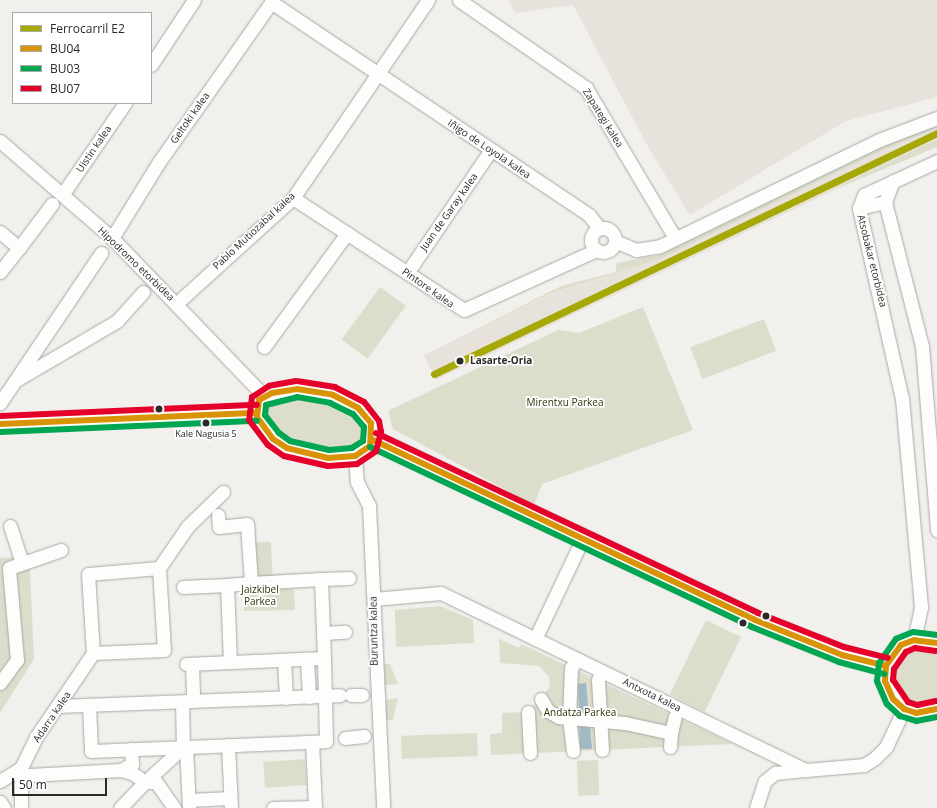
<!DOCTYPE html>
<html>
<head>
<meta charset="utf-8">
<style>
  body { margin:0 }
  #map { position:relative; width:937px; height:808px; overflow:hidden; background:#f2f0ed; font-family:"Open Sans",sans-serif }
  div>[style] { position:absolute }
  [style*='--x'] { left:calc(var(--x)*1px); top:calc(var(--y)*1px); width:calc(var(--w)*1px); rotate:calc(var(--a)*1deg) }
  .built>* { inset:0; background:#e7e2db }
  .green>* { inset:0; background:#ddc; transform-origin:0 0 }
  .water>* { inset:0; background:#a0bac4 }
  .roads { filter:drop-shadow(0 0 1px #a8a7a5) drop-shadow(0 0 1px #a8a7a5) }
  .street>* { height:13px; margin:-6.5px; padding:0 6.5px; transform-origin:6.5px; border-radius:6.5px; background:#fdfdfc }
  .street>.ring { margin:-6.5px; padding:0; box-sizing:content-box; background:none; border:13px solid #fdfdfc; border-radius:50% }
  .secondary>* { height:18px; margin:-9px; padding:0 9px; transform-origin:9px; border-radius:9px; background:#fdfdfc }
  .bus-1>* { height:6px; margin:-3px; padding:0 3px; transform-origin:3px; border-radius:3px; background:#d99306 }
  .bus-2>* { height:6px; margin:-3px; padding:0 3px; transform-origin:3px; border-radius:3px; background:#00a651 }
  .bus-3>* { height:6px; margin:-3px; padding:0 3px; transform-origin:3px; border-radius:3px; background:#e4002b }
  .rail-1>* { height:7px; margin:-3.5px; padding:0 3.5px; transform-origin:3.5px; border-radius:3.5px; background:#a6a806 }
  .dots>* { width:11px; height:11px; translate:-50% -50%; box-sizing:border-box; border:2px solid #fff; border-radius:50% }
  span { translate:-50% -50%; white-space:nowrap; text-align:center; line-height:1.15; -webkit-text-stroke:3.5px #fff; paint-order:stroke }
  .bus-label { font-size:9px; color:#2c2a28 }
  .street-label { font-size:10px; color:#2c2a28 }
  .stop-label { font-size:10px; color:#2c2a28; font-weight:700 }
  .left { translate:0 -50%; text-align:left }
  .park-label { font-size:10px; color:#313206 }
  .legend { position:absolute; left:12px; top:12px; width:140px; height:92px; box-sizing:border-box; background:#fff; border:1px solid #abaaa9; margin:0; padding:5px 7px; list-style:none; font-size:12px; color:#2c2a28 }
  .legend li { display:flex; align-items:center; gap:8px; height:20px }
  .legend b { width:20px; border:1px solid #abaaa9 }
  .scale { position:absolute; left:12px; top:778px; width:95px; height:18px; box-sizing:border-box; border:2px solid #2c2a28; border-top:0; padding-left:5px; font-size:12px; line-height:14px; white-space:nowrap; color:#2c2a28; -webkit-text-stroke:3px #fff; paint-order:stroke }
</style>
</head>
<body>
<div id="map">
  <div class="built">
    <i style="clip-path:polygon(508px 0,937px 0,937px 97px,846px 121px,690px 215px,648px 147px,573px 5px,515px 13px)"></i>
    <i style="clip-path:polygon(937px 128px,937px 139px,436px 380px,424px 355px,550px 294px,663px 258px,884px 150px)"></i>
  </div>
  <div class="green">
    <i style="clip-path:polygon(937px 124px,937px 128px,884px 150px,663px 258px,549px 294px,437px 349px,561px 286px,616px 272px,616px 263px,659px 255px,873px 151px)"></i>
    <i style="clip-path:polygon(937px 139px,937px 147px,838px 188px,467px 365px)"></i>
    <i style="left:380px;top:287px;width:32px;height:65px;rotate:36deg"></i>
    <i style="clip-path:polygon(643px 307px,693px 430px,542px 484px,534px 505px,393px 429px,388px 411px,558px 330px,579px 333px)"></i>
    <i style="left:764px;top:319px;width:34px;height:79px;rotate:69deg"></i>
    <i style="clip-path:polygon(292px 396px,341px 406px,362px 422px,367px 439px,354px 450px,332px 452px,299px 445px,283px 437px,267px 420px,267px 410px,279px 399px)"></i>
    <i style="clip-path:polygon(248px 542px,271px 542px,273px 586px,294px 590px,295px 610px,244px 611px)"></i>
    <i style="clip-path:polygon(13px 557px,30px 570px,34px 659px,0 713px,0 558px)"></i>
    <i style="clip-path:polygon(440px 606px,473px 620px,474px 643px,396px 647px,395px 610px)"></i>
    <i style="left:706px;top:620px;width:39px;height:83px;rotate:26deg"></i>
    <i style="clip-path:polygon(499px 639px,519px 648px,521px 644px,733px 744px,491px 755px,490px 734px,502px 733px,502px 713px,528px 712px,550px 687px,549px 677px,539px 666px,500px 663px)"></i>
    <i style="clip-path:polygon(927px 649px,937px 653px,937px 700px,915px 703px,898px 690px,895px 673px,905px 655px)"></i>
    <i style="clip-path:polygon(383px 664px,390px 664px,398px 684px,385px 685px)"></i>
    <i style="clip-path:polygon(398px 698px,393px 720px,386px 720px,386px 700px)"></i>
    <i style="left:477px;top:733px;width:23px;height:76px;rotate:88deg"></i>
    <i style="left:305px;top:759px;width:26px;height:42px;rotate:86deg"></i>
    <i style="left:598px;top:760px;width:35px;height:21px;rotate:88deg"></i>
  </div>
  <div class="water">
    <i style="clip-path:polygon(586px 683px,592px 749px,580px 749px,578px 684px)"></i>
  </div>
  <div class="roads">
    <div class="street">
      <i style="--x:459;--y:0;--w:155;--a:34.7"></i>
      <i style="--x:586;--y:88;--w:174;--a:59.3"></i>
      <i style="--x:271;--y:2;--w:383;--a:33.8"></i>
      <i style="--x:589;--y:215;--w:16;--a:52"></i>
      <i style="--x:151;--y:65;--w:78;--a:-56.5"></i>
      <i style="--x:0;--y:141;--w:148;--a:40.9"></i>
      <i style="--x:112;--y:238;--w:219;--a:46.1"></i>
      <i style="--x:893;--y:181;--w:22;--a:111"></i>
      <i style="--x:885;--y:202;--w:149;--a:75.6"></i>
      <i style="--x:922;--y:346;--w:185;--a:85.3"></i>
      <i style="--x:62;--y:195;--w:112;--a:-55.6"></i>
      <i style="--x:293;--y:198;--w:204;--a:33.2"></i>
      <i style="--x:464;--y:310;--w:145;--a:-24.4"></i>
      <i style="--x:859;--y:208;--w:27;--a:-13"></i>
      <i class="ring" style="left:591px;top:228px;width:11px;height:11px"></i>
      <i style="--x:0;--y:232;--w:25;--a:40"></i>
      <i style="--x:19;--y:248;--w:55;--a:-53.1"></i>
      <i style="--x:112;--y:238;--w:89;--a:-58.3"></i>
      <i style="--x:159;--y:162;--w:198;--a:-54.9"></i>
      <i style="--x:615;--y:241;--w:23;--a:23"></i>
      <i style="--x:636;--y:250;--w:24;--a:-9"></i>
      <i style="--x:660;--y:246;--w:243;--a:-25.8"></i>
      <i style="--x:879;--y:140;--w:62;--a:-20.8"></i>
      <i style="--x:0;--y:272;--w:31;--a:-52"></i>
      <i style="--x:407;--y:273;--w:149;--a:-55.7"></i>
      <i style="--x:177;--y:303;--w:156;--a:-42.2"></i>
      <i style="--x:293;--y:198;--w:240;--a:-55.7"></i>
      <i style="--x:264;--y:347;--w:141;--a:-53.9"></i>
      <i style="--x:18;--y:379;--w:115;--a:-30.4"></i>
      <i style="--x:117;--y:321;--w:39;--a:-48"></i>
      <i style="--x:297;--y:389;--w:36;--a:9"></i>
      <i style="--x:333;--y:395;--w:28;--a:27"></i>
      <i style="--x:358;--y:408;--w:20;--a:49"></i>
      <i style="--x:371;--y:423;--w:8;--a:76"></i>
      <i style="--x:373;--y:431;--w:15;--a:101"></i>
      <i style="--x:370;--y:446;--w:18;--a:146"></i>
      <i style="--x:355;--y:456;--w:27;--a:176"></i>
      <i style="--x:328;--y:458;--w:42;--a:-166.3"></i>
      <i style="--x:287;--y:448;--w:17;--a:-147"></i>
      <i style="--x:273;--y:439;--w:27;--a:-126"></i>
      <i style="--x:257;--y:417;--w:17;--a:-83"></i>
      <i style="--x:259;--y:400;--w:15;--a:-28"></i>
      <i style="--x:272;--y:393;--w:25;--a:-9"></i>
      <i style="--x:0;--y:403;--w:181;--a:-56"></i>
      <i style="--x:0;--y:424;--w:257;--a:-2.5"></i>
      <i style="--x:355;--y:456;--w:26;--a:86"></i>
      <i style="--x:357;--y:482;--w:27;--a:63"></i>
      <i style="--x:369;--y:506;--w:302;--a:87.3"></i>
      <i style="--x:218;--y:515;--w:12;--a:85"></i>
      <i style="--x:219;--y:527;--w:28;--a:-6"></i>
      <i style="--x:247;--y:524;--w:59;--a:86.1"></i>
      <i style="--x:251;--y:583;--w:24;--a:175"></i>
      <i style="--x:10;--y:526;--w:39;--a:72"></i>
      <i style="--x:159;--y:568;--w:71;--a:175.2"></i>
      <i style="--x:88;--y:574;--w:79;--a:86.4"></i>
      <i style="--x:93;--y:653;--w:71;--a:-2.4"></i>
      <i style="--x:164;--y:650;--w:82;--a:-93.5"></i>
      <i style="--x:159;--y:568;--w:51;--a:-55.4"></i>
      <i style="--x:188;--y:526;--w:49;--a:-44.2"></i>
      <i style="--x:251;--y:583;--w:70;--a:-3.3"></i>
      <i style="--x:183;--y:587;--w:44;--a:-2.6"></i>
      <i style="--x:227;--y:585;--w:77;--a:87.8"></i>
      <i style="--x:374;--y:599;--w:67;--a:-5.1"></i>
      <i style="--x:441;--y:593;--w:406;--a:25.9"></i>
      <i style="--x:806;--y:770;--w:58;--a:-4.9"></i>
      <i style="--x:864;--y:765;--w:13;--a:-32"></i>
      <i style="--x:875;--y:758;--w:16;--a:-45"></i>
      <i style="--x:886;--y:747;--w:42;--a:-64.7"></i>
      <i style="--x:323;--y:633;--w:22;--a:-3"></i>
      <i style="--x:535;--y:639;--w:110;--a:-64.6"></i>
      <i style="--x:914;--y:640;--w:34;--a:-78"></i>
      <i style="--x:921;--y:607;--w:209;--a:-95.2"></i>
      <i style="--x:902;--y:399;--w:196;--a:-102.7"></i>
      <i style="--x:859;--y:208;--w:14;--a:-69"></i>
      <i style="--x:864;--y:195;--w:81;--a:-25"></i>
      <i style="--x:324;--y:658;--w:79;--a:-92.2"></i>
      <i style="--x:321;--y:579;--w:28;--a:-2"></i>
      <i style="--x:307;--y:659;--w:38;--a:87"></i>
      <i style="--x:284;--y:660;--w:38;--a:87"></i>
      <i style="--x:192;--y:664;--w:37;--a:88"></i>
      <i style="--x:601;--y:671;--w:9;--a:108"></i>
      <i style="--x:598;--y:680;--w:70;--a:86.7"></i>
      <i style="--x:0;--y:683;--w:29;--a:-54"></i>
      <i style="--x:17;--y:660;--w:92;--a:-95"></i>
      <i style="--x:9;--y:568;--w:55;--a:-19.1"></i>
      <i style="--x:351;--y:695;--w:11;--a:0"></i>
      <i style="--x:541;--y:699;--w:14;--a:60"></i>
      <i style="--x:548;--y:711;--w:13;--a:29"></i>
      <i style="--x:559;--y:717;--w:66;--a:5.2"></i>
      <i style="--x:625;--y:723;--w:47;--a:12.3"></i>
      <i style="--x:671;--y:733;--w:17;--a:-77"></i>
      <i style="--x:89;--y:705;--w:46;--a:87.5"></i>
      <i style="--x:91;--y:751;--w:235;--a:-2.4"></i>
      <i style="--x:326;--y:741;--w:83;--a:-91.4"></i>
      <i style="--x:324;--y:658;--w:138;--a:177.5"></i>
      <i style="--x:58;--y:706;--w:282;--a:-2.2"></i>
      <i style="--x:528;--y:712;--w:41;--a:87.2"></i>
      <i style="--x:345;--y:738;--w:19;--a:-6"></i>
      <i style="--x:228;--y:745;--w:63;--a:87.3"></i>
      <i style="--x:186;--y:747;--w:61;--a:87.2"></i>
      <i style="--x:670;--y:747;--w:14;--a:-86"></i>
      <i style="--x:573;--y:751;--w:33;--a:-97"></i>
      <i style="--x:569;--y:718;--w:50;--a:-87.7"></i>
      <i style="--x:571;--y:668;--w:11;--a:-56"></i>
      <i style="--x:29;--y:775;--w:92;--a:-3.1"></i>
      <i style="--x:121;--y:770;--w:13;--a:-29"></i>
      <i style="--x:132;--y:764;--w:15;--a:-94"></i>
      <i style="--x:0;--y:781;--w:25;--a:-32"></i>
      <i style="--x:145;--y:782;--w:52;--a:-42.6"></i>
      <i style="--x:183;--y:747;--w:45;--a:-91.3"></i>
      <i style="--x:145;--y:782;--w:11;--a:0"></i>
      <i style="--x:156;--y:782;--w:32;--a:55"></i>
      <i style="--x:189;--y:800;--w:41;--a:-2.8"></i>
      <i style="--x:0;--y:802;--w:7;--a:56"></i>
      <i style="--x:21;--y:808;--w:40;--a:-90"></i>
      <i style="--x:21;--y:768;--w:34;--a:-64"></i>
      <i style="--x:36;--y:737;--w:102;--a:-55.8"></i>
      <i style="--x:120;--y:808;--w:36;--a:-46"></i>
      <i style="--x:145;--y:782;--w:16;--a:-145"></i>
      <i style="--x:132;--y:773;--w:11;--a:-165"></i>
      <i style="--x:273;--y:808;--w:42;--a:-1.4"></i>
      <i style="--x:315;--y:807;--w:65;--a:-92.6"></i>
      <i style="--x:756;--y:808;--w:28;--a:-72"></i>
      <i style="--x:765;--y:781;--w:13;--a:-39"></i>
      <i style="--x:775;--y:773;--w:29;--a:-6"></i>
    </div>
    <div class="secondary">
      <i style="--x:373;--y:440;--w:422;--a:25.2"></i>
      <i style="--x:755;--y:620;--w:94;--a:21.9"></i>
      <i style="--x:842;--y:655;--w:45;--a:14"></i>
      <i style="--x:937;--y:643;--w:23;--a:-173"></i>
      <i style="--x:914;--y:640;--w:14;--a:159"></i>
      <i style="--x:901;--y:645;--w:26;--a:126"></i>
      <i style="--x:886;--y:666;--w:15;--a:94"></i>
      <i style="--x:885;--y:681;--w:20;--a:66"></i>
      <i style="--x:893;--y:699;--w:15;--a:42"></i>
      <i style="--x:904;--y:709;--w:13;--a:18"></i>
      <i style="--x:916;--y:713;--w:21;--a:-11"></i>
    </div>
  </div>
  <div class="bus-1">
    <i style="--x:297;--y:389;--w:36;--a:9"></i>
    <i style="--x:333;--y:395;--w:28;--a:27"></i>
    <i style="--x:358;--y:408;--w:20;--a:49"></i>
    <i style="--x:371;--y:423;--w:23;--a:92"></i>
    <i style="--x:370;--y:446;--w:18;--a:146"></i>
    <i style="--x:355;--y:456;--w:27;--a:176"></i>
    <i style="--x:328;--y:458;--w:42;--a:-166.3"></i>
    <i style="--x:287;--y:448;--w:17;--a:-147"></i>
    <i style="--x:273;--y:439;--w:27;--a:-126"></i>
    <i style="--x:257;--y:417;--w:17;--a:-83"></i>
    <i style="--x:259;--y:400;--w:15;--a:-28"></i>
    <i style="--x:272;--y:393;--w:25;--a:-9"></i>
    <i style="--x:0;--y:424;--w:257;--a:-2.5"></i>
    <i style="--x:373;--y:440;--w:422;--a:25.2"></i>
    <i style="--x:755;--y:620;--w:94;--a:21.9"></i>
    <i style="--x:842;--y:655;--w:45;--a:14"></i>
    <i style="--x:937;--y:643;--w:23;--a:-173"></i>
    <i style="--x:914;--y:640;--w:14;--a:159"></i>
    <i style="--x:901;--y:645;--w:26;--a:126"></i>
    <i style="--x:886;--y:666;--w:15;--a:94"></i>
    <i style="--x:885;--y:681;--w:20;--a:66"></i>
    <i style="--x:893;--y:699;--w:15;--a:42"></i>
    <i style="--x:904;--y:709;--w:13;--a:18"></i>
    <i style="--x:916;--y:713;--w:21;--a:-11"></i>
  </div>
  <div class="bus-2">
    <i style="--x:297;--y:397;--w:34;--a:10"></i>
    <i style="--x:330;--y:403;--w:25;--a:26"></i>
    <i style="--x:353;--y:414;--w:17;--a:50"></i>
    <i style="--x:364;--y:427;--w:14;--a:94"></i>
    <i style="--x:363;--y:441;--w:13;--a:148"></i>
    <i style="--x:352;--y:448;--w:23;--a:175"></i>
    <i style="--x:329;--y:450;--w:40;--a:-167"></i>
    <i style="--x:290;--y:441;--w:14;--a:-144"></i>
    <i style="--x:279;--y:433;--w:23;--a:-128"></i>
    <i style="--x:265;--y:415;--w:10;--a:-84"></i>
    <i style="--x:266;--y:405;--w:32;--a:-14"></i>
    <i style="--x:0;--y:432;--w:257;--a:-2.5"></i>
    <i style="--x:370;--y:447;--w:422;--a:25.2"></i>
    <i style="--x:752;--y:627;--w:94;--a:21.9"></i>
    <i style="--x:839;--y:662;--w:47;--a:14.9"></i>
    <i style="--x:937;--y:635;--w:24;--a:-173"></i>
    <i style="--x:913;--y:632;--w:18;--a:158"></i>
    <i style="--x:896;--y:639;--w:29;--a:125"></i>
    <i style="--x:879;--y:663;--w:18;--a:96"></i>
    <i style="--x:877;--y:681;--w:25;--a:67"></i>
    <i style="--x:887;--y:704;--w:18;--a:43"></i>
    <i style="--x:900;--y:716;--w:17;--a:17"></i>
    <i style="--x:916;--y:721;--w:21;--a:-11"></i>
  </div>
  <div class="bus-3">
    <i style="--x:296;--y:381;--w:27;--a:170"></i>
    <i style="--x:269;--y:386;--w:20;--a:147"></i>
    <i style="--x:252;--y:397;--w:23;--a:97"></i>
    <i style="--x:249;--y:420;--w:31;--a:53"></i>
    <i style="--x:268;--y:445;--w:19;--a:35"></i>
    <i style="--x:284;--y:456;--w:45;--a:12.8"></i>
    <i style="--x:328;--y:466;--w:29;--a:-4"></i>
    <i style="--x:357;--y:464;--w:23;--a:-34"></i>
    <i style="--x:376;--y:451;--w:20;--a:-75"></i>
    <i style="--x:381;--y:432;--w:11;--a:-100"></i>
    <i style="--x:379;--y:421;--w:24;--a:-128"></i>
    <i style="--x:364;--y:402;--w:33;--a:-153"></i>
    <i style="--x:335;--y:387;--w:37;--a:-171"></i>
    <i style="--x:0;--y:416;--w:257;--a:-2.5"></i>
    <i style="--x:376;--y:433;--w:422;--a:25.2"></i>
    <i style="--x:758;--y:613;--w:92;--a:21.6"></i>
    <i style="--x:844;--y:647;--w:45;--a:14"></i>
    <i style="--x:936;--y:701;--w:19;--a:168"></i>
    <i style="--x:917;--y:705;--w:9;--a:-162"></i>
    <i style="--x:908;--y:702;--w:27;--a:-124"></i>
    <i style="--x:893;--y:680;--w:11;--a:-85"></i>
    <i style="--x:894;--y:669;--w:21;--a:-55"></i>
    <i style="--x:906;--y:652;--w:10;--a:-24"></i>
    <i style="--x:915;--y:648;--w:21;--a:8"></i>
  </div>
  <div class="rail-1">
    <i style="--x:434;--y:374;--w:558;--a:-25.6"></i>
  </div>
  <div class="dots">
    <i style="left:460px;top:361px;background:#2c2a28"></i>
    <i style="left:159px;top:409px;background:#2c2a28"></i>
    <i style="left:206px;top:423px;background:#2c2a28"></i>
    <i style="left:766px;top:616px;background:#2c2a28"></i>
    <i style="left:743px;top:623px;background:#2c2a28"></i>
  </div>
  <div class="bus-label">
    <span style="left:206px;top:434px">Kale Nagusia 5</span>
  </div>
  <div class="street-label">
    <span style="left:190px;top:118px;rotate:-55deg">Geltoki kalea</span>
    <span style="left:603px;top:118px;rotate:58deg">Zapategi kalea</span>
    <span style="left:94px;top:149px;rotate:-56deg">Uistin kalea</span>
    <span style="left:489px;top:149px;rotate:34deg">Iñigo de Loyola kalea</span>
    <span style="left:449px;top:212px;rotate:-55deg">Juan de Garay kalea</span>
    <span style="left:254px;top:231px;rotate:-43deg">Pablo Mutiozabal kalea</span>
    <span style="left:872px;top:261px;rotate:76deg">Atsobakar etorbidea</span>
    <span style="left:136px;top:264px;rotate:44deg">Hipodromo etorbidea</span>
    <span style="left:428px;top:288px;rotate:35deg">Pintore kalea</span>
    <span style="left:374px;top:631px;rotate:-91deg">Buruntza kalea</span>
    <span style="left:652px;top:695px;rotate:26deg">Antxota kalea</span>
    <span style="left:52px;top:717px;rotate:-56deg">Adarra kalea</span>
  </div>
  <div class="stop-label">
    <span class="left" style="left:470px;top:361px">Lasarte-Oria</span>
  </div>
  <div class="park-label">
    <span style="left:565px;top:403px">Mirentxu Parkea</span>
    <span style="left:260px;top:595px">Jaizkibel<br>Parkea</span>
    <span style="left:580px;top:713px">Andatza Parkea</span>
  </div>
  <ul class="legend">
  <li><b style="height:5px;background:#a6a806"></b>Ferrocarril E2</li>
  <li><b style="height:5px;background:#d99306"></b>BU04</li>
  <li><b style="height:5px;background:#00a651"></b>BU03</li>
  <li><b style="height:5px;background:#e4002b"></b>BU07</li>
  </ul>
  <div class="scale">50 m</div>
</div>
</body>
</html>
